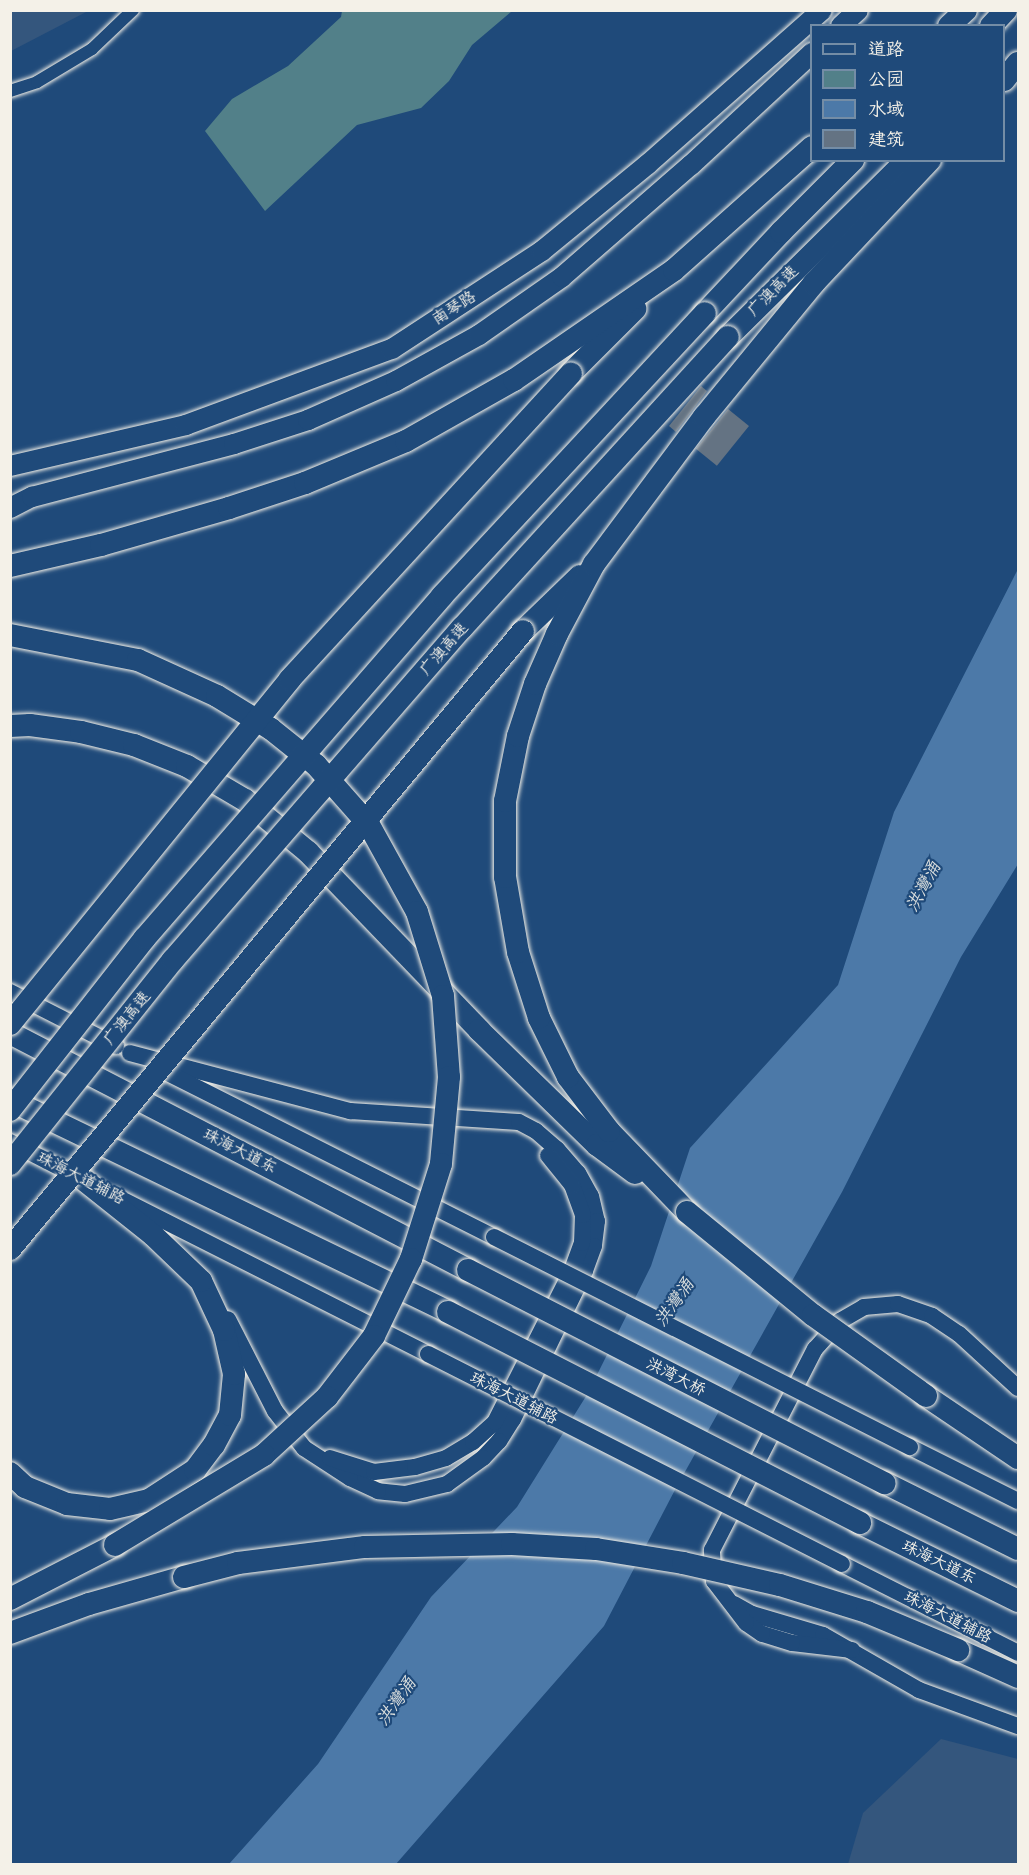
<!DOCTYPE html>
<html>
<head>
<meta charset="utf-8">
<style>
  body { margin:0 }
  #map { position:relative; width:1029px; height:1875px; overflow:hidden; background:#1f4a7a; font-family:"Architects Daughter","LXGW WenKai TC",sans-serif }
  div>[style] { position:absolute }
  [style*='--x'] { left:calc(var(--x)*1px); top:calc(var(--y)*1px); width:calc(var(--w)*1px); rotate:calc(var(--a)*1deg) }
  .built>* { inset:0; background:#34567d }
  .green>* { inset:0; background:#528089 }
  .water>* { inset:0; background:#4c79a8 }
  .building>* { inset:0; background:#647383; transform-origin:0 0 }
  .roads { filter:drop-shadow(0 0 2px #f4f1e8) drop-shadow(0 0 2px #f4f1e8) }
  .street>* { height:12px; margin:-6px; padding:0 6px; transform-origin:6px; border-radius:6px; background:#1f4a7a }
  .secondary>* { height:16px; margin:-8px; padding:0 8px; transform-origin:8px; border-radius:8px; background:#1f4a7a }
  .primary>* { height:20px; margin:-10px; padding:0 10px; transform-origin:10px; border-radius:10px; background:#1f4a7a }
  .highway>* { height:22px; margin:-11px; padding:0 11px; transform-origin:11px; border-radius:11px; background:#1f4a7a }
  .bridges { filter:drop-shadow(0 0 2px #f4f1e8) drop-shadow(0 0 2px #f4f1e8) }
  .secondary-bridge>* { height:16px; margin:-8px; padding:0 8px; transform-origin:8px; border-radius:8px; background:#1f4a7a }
  .highway-bridge>* { height:22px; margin:-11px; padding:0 11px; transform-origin:11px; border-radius:11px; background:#1f4a7a }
  span { translate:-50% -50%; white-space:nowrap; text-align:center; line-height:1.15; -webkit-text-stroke:4.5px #1f4a7a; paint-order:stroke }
  .street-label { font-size:16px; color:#f4f1e8 }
  .water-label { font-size:18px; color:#dbdfde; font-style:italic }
  .frame { position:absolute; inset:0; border:12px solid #f4f1e8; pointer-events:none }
  .legend { position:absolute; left:810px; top:24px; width:195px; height:138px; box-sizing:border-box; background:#1f4a7a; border:2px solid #748da6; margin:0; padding:8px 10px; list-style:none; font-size:18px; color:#f4f1e8 }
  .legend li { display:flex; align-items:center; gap:12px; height:30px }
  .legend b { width:30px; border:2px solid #748da6 }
</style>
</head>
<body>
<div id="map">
  <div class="built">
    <i style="clip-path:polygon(11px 10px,88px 10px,88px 11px,11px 51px)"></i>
    <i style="clip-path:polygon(941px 1739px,1018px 1759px,1018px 1864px,848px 1864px,863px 1813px)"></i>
  </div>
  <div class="green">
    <i style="clip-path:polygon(342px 11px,512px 11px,472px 45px,449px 81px,421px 108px,357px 125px,265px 211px,205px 131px,232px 99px,288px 66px,341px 17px)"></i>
  </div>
  <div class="water">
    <i style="clip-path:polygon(1018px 569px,1018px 864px,961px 957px,842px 1192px,677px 1486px,604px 1626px,396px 1864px,229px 1864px,318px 1764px,431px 1597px,517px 1507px,588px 1393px,651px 1266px,690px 1148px,838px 985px,894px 812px)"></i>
  </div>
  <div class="building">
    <i style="clip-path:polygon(701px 386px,707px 391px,676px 432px,669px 426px)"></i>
    <i style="left:728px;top:409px;width:27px;height:51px;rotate:39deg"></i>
  </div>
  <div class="roads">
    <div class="street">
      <i style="--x:10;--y:91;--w:28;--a:-18"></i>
      <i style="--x:37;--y:82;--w:64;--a:-31"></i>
      <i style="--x:92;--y:49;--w:57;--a:-43.6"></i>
    </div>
    <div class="secondary">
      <i style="--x:10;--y:992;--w:119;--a:27"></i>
      <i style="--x:130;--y:1053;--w:228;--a:14.8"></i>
      <i style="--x:350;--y:1111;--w:169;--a:3.7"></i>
      <i style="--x:519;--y:1122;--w:19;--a:28"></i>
      <i style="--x:536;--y:1131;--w:28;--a:41"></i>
      <i style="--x:557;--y:1149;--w:32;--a:49"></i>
      <i style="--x:578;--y:1173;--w:26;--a:61"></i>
      <i style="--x:591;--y:1196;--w:26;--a:77"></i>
      <i style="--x:597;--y:1221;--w:25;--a:97"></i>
      <i style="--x:594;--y:1246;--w:27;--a:110"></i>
      <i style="--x:585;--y:1271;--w:165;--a:115.9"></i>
      <i style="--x:513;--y:1419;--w:26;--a:122"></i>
      <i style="--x:499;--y:1441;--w:23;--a:133"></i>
      <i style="--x:483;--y:1458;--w:44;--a:144.2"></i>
      <i style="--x:447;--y:1484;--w:43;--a:166.6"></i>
      <i style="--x:405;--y:1494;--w:27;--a:-174"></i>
      <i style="--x:378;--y:1491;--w:31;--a:-155"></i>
      <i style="--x:350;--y:1478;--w:55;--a:-146.9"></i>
      <i style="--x:304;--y:1448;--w:47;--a:-128.1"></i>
      <i style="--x:275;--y:1411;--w:103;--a:-117.1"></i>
      <i style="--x:160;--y:1069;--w:374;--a:26.7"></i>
      <i style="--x:10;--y:1142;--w:81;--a:27.2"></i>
      <i style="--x:113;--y:1195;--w:353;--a:26.8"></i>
      <i style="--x:910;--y:1447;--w:121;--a:26.6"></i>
      <i style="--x:330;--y:1458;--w:46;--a:17.7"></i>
      <i style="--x:374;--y:1472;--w:41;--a:-7"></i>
      <i style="--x:415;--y:1467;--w:32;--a:-16"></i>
      <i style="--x:446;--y:1458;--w:31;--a:-31"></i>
      <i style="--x:473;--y:1442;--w:30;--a:-42"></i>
      <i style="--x:495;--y:1422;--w:170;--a:-63.1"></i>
      <i style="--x:572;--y:1270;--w:29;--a:-70"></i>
      <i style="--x:582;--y:1243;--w:28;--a:-88"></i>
      <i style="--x:583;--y:1215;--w:32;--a:-110"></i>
      <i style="--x:572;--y:1185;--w:38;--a:-129"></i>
      <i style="--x:842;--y:1564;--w:197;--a:26.8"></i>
      <i style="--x:734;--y:1604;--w:21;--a:29"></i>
      <i style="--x:752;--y:1614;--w:74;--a:16.5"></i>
      <i style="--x:823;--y:1635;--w:111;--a:29.8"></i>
      <i style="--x:919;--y:1690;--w:105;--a:20"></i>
      <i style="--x:852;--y:1650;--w:60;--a:-173.3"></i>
      <i style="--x:792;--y:1643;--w:31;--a:-163"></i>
      <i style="--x:762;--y:1634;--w:19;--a:-145"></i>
      <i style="--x:746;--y:1623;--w:53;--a:-127.3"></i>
      <i style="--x:714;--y:1581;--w:31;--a:-94"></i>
      <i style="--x:712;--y:1550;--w:226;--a:-62.9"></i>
      <i style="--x:815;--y:1349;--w:38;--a:-48"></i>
      <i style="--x:840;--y:1321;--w:28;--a:-30"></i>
      <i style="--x:864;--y:1307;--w:34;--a:-5"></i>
      <i style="--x:898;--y:1304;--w:36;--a:19"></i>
      <i style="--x:932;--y:1316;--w:32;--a:34"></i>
      <i style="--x:959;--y:1334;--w:80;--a:42.5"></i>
    </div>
    <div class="primary">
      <i style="--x:841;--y:26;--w:23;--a:-43"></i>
      <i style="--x:10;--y:466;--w:181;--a:-13.1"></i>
      <i style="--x:186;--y:425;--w:220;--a:-20.3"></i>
      <i style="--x:392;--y:349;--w:179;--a:-33.2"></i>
      <i style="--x:542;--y:251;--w:137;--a:-39.4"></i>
      <i style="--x:648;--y:164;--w:232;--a:-41.5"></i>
      <i style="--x:10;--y:508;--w:25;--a:-27"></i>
      <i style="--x:32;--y:497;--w:209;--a:-14.7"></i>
      <i style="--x:234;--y:444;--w:78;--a:-18"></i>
      <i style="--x:308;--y:420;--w:96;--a:-23.9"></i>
      <i style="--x:396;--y:381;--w:95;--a:-29"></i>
      <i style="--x:479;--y:335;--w:101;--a:-34.9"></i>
      <i style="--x:562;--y:277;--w:171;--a:-41"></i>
      <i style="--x:691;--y:165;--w:165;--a:-42.8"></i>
    </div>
    <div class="highway">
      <i style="--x:949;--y:26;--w:23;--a:-43"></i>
      <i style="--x:991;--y:26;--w:22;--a:-47"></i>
      <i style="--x:1004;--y:80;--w:22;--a:-51"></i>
      <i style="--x:705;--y:313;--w:111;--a:-46.8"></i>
      <i style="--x:781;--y:232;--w:102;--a:-45"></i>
      <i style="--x:728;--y:337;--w:252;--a:-44.7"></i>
      <i style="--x:571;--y:373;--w:91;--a:-45"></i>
      <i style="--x:10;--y:566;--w:93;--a:-13"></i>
      <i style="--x:101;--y:545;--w:133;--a:-16.1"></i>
      <i style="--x:229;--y:508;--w:80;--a:-18.2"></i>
      <i style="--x:305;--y:483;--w:109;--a:-22.6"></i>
      <i style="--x:406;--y:441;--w:124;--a:-29.5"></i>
      <i style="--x:514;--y:380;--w:194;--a:-34.5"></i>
      <i style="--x:674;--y:270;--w:185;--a:-41.7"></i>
      <i style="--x:523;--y:631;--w:79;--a:-44"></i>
      <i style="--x:10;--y:726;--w:20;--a:-3"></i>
      <i style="--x:30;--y:725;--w:51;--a:7.8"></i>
      <i style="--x:81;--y:732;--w:55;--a:13.8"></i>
      <i style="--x:134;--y:745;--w:57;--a:21.6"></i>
      <i style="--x:187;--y:766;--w:67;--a:30.4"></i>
      <i style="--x:245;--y:800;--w:82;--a:39.5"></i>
      <i style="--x:308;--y:852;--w:247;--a:46.1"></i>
      <i style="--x:479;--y:1030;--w:165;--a:44.3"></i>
      <i style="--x:597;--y:1145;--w:47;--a:36.4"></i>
      <i style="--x:10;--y:1033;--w:516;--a:27.36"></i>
      <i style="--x:10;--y:1100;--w:487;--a:25.8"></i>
      <i style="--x:687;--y:1212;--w:112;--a:-133.9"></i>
      <i style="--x:609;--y:1131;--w:68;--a:-127.2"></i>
      <i style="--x:568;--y:1077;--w:66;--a:-116.2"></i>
      <i style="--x:539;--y:1018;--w:69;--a:-107.7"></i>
      <i style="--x:518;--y:952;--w:76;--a:-99.8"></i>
      <i style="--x:505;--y:877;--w:76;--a:-90"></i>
      <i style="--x:505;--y:801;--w:66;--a:-78.7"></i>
      <i style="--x:518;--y:736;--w:55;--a:-71.9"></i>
      <i style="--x:535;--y:684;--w:55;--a:-66.3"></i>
      <i style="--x:557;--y:634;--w:79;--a:-62.1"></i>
      <i style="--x:594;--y:564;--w:184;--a:-53.2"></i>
      <i style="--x:704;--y:417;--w:173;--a:-50.6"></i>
      <i style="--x:814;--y:283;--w:169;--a:-46.7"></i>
      <i style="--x:926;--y:1396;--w:111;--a:34"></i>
      <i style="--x:10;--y:1473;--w:21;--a:43"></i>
      <i style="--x:25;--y:1487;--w:45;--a:22"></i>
      <i style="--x:67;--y:1504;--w:43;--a:6.6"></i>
      <i style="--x:110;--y:1509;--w:40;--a:-13"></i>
      <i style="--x:149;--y:1500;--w:55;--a:-33.1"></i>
      <i style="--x:195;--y:1470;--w:31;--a:-53"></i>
      <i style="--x:214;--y:1445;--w:34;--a:-62"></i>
      <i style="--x:230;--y:1415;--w:41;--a:-84.4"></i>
      <i style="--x:234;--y:1374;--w:45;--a:-102.8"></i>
      <i style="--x:224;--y:1330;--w:54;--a:-115.1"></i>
      <i style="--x:201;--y:1281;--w:66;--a:-136.2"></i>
      <i style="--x:153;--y:1235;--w:88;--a:-141.4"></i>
      <i style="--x:885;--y:1483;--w:148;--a:26.4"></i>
      <i style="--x:860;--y:1523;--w:176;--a:26.3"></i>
      <i style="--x:10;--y:1599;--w:118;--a:-27.2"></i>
      <i style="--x:10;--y:1633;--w:84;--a:-20.2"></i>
      <i style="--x:89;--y:1604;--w:99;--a:-15.9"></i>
      <i style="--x:958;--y:1650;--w:66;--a:24.2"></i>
    </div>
  </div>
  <div class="bridges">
    <div class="secondary-bridge">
      <i style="--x:494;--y:1237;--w:466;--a:26.8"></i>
      <i style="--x:428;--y:1354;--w:464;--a:26.9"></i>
    </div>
    <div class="highway-bridge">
      <i style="--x:10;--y:635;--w:130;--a:11.1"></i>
      <i style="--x:138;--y:660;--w:87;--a:24.5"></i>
      <i style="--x:217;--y:696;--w:63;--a:31.4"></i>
      <i style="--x:271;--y:729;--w:58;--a:38.7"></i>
      <i style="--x:316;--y:765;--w:80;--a:48.5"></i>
      <i style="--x:369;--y:825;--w:99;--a:61.1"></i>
      <i style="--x:417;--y:912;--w:88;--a:72.8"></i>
      <i style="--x:443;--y:996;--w:81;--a:85.8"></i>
      <i style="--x:449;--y:1077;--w:87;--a:95.3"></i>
      <i style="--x:441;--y:1164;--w:100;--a:107.5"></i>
      <i style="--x:411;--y:1259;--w:85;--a:115.7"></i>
      <i style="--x:374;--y:1336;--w:77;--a:127.6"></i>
      <i style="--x:327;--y:1397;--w:86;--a:137.4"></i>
      <i style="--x:264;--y:1455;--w:174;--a:148.9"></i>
      <i style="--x:10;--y:1024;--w:444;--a:-50.9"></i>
      <i style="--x:290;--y:679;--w:415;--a:-47.4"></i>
      <i style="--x:10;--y:1110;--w:219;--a:-51.9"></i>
      <i style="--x:145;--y:938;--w:453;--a:-49"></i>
      <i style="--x:442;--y:596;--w:386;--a:-47.1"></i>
      <i style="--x:10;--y:1164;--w:261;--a:-51.4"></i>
      <i style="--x:173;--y:960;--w:440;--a:-49"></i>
      <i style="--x:462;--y:628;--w:394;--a:-47.6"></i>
      <i style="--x:687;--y:1212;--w:163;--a:39.3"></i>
      <i style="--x:813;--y:1315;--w:139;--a:35.6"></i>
      <i style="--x:10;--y:1249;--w:803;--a:-50.3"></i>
      <i style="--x:468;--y:1270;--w:468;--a:27.1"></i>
      <i style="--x:448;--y:1312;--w:463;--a:27.1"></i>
      <i style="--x:184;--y:1577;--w:56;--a:-14.5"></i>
      <i style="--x:238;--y:1563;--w:128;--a:-7.2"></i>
      <i style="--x:365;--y:1547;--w:147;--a:-1.2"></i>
      <i style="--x:512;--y:1544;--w:84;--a:3.4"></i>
      <i style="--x:596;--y:1549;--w:88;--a:9.1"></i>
      <i style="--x:683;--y:1563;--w:99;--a:12.8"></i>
      <i style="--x:780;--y:1585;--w:91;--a:17.2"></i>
      <i style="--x:867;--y:1612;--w:99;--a:22.7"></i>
    </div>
  </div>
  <div class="street-label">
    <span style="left:773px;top:291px;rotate:-45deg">广澳高速</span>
    <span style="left:454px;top:308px;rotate:-33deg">南琴路</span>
    <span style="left:444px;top:649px;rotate:-49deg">广澳高速</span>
    <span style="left:127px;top:1018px;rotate:-51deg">广澳高速</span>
    <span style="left:240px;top:1151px;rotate:27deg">珠海大道东</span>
    <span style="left:81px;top:1178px;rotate:27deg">珠海大道辅路</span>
    <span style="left:676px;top:1377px;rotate:27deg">洪湾大桥</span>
    <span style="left:514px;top:1398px;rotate:27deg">珠海大道辅路</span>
    <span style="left:939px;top:1562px;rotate:26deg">珠海大道东</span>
    <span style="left:948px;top:1617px;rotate:27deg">珠海大道辅路</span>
  </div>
  <div class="water-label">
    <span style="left:924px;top:887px;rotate:-62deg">洪灣涌</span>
    <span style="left:675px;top:1303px;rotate:-55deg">洪灣涌</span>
    <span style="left:397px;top:1702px;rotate:-55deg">洪灣涌</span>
  </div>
  <div class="frame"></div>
  <ul class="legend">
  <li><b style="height:8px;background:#1f4a7a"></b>道路</li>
  <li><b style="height:16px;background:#528089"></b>公园</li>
  <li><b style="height:16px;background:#4c79a8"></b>水域</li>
  <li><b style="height:16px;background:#647383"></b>建筑</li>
  </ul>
</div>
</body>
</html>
